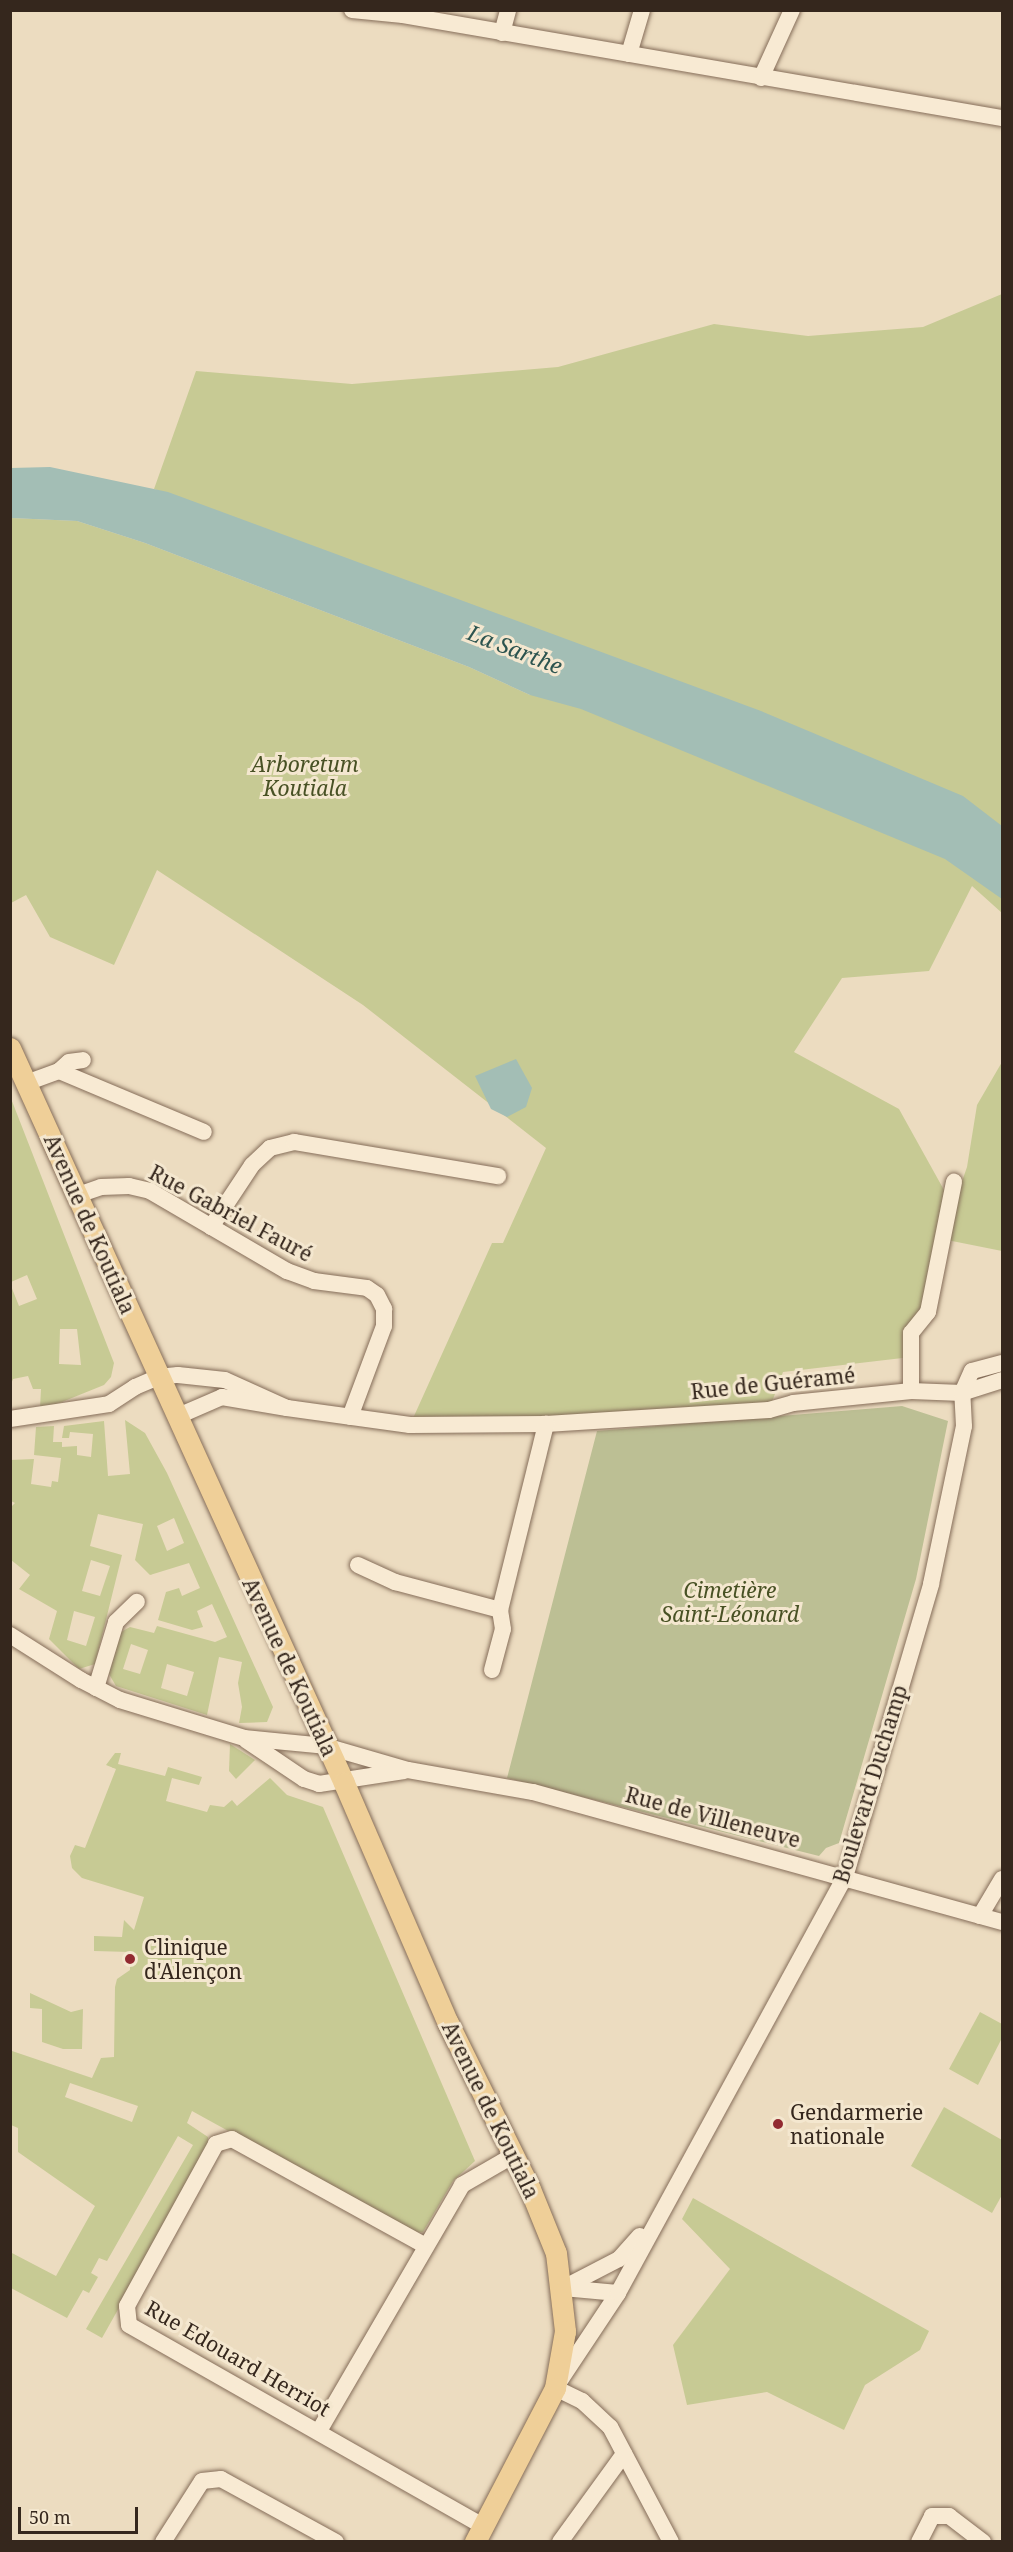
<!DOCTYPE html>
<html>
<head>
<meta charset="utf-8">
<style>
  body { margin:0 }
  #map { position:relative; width:1013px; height:2552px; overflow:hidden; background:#ecdcc0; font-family:"Noto Serif",serif }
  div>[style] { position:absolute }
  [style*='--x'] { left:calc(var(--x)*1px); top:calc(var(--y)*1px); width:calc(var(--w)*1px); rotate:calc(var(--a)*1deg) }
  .green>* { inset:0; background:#c7ca94 }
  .cemetery>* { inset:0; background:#bcbf94 }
  .water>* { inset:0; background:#a3beb5 }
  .roads { filter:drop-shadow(0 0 2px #856d59) drop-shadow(0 0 2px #856d59) }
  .minor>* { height:16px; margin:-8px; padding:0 8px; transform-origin:8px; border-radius:8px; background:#f8ead3 }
  .major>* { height:21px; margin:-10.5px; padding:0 10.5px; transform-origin:10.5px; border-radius:10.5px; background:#efcf98 }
  .dots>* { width:16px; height:16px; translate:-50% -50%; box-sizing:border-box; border:3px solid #f4e7cf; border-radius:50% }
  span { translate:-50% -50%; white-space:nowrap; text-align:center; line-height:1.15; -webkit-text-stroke:6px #f4e7cf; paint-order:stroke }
  .park-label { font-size:21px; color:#485124; font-style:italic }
  .street-label { font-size:21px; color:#35271d }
  .poi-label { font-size:21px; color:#35271d }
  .left { translate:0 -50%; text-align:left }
  .water-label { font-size:22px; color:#2c544f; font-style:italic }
  .frame { position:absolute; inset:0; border:12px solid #35271d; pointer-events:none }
  .scale { position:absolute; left:18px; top:2507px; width:120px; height:27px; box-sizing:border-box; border:3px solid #35271d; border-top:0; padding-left:8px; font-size:18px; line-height:21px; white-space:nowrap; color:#35271d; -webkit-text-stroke:4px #f4e7cf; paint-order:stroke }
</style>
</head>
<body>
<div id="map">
  <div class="green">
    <i style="clip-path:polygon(1002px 294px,1002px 913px,972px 886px,929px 971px,842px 978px,794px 1052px,899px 1109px,944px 1190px,928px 1312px,911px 1357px,783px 1372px,769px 1410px,410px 1425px,492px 1243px,503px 1243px,546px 1148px,363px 1005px,157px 870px,114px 965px,50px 937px,26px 895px,11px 903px,11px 518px,77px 521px,145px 543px,469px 667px,530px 695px,563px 640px,154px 489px,196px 371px,352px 384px,558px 367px,714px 324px,808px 336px,923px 327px)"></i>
    <i style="clip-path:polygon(1002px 1062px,1002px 1251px,942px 1239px,967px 1167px,977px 1105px)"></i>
    <i style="clip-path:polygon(evenodd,10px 1096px,114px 1363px,111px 1377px,104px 1385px,52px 1406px,40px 1408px,41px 1389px,33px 1389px,28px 1376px,13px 1379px,11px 1384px,11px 1286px,19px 1306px,37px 1299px,27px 1275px,11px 1282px,10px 1096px,60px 1329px,77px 1329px,81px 1365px,59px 1364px,60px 1329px)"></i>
    <i style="clip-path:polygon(evenodd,125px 1420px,145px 1433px,167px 1473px,273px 1707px,267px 1722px,239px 1723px,242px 1707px,238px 1683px,242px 1662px,219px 1657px,207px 1715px,116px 1686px,109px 1674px,121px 1632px,130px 1627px,154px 1633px,157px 1626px,215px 1642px,227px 1637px,212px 1604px,197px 1611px,203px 1627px,192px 1630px,158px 1620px,166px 1592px,179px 1588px,182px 1596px,200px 1588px,189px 1563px,150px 1575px,135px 1560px,143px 1524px,98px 1514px,90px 1546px,122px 1555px,95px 1664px,79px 1669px,49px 1639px,57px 1611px,19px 1589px,30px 1575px,11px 1560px,11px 1507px,15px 1503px,11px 1501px,10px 1460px,34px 1459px,31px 1484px,51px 1487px,52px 1481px,58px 1482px,61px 1458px,34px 1455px,36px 1427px,54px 1426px,53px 1442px,62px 1442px,62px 1447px,77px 1446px,77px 1455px,91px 1457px,93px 1434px,70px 1432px,69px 1438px,62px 1438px,64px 1426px,104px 1421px,108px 1476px,130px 1474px,125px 1420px,174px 1518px,184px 1543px,167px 1551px,157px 1526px,174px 1518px,125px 1420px,91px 1560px,110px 1566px,100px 1596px,82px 1591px,91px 1560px,125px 1420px,74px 1611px,95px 1617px,86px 1646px,67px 1640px,74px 1611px,125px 1420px,131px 1644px,148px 1650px,140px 1674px,123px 1669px,131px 1644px,125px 1420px,167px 1664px,194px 1672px,187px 1696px,161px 1688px,167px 1664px)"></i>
    <i style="clip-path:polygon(230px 1744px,255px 1760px,236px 1779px,229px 1771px)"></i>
    <i style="clip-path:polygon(evenodd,115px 1753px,121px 1753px,118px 1764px,165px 1776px,168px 1767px,202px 1777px,199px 1785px,172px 1778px,166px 1801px,207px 1812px,210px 1805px,224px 1807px,232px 1800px,237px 1806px,270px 1778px,287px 1795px,323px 1807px,475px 2161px,453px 2181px,423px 2232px,414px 2233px,192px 2111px,187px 2123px,208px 2137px,208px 2150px,102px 2338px,86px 2329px,193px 2145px,178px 2136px,107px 2261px,99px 2258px,91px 2273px,98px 2277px,89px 2293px,83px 2290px,67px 2318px,11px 2288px,10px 2252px,56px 2276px,95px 2206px,18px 2152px,18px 2128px,11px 2125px,10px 2061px,12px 2051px,92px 2078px,101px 2058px,114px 2057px,115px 1987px,117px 1979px,130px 1970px,130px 1952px,94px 1951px,94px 1936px,122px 1937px,124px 1920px,134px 1930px,144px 1897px,82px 1878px,72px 1868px,70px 1856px,75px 1845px,85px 1848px,116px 1769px,106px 1765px,115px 1753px,70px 2083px,138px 2106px,132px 2122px,65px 2097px,70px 2083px)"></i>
    <i style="clip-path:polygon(30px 1993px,71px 2012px,83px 2009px,82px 2049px,63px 2049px,42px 2042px,42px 2009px,30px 2008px)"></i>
    <i style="clip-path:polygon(980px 2012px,1002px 2024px,1002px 2038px,978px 2085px,949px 2069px)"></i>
    <i style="clip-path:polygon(944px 2107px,1002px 2140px,1002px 2195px,992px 2213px,911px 2166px)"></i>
    <i style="clip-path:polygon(693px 2198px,929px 2331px,920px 2350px,865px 2385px,844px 2430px,767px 2392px,687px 2405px,673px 2345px,730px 2269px,682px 2219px)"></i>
  </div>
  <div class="cemetery">
    <i style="clip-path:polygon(902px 1406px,948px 1421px,916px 1579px,839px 1843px,826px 1848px,819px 1856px,507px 1778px,597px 1431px)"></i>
  </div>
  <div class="water">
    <i style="clip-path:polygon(50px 467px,168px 492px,761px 711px,963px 796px,1002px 826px,1002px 899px,945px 859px,581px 709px,530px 695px,469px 667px,145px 543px,77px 521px,11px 518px,11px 468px)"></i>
    <i style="clip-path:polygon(516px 1059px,532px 1088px,526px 1107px,507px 1117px,491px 1109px,475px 1076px)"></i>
  </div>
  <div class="roads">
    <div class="minor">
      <i style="--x:352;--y:10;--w:51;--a:5.6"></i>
      <i style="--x:403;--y:15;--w:608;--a:9.76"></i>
      <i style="--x:502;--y:33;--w:24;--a:-75"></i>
      <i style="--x:629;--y:54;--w:46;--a:-73.5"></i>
      <i style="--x:761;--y:78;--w:75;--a:-65.5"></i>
      <i style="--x:59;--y:1071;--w:13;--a:-42"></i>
      <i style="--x:69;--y:1062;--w:14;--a:-8"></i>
      <i style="--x:26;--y:1083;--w:35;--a:-20"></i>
      <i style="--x:59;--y:1071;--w:157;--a:22.8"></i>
      <i style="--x:78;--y:1195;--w:24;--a:-19"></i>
      <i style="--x:101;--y:1187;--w:28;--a:-2"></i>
      <i style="--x:129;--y:1186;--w:22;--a:13"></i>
      <i style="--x:150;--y:1191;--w:159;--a:30.3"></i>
      <i style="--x:287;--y:1271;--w:29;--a:20"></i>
      <i style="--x:314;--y:1281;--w:53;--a:7.5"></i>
      <i style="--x:367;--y:1288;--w:12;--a:35"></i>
      <i style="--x:377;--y:1295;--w:16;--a:63"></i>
      <i style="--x:384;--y:1309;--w:17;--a:90"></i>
      <i style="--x:384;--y:1326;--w:97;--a:110.5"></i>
      <i style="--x:211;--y:1227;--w:74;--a:-56.5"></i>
      <i style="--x:252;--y:1165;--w:25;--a:-43"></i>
      <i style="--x:270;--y:1148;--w:25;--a:-14"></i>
      <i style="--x:294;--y:1142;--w:207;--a:9.5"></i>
      <i style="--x:911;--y:1391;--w:58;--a:-90"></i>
      <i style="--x:911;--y:1333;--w:27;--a:-51"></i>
      <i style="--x:928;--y:1312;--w:133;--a:-78.7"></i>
      <i style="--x:287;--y:1408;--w:124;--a:7.9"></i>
      <i style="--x:410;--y:1425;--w:136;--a:-0.4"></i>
      <i style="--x:546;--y:1424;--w:223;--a:-3.6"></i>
      <i style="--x:769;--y:1410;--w:25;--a:-16"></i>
      <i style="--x:793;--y:1403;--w:119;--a:-5.8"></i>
      <i style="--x:911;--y:1391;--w:51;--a:2.2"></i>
      <i style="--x:962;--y:1393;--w:42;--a:-18"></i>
      <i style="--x:10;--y:1419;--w:100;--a:-8.6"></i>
      <i style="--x:109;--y:1404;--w:31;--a:-33"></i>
      <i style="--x:135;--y:1387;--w:25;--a:-23"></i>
      <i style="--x:158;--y:1377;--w:20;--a:-6"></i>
      <i style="--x:178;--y:1375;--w:47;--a:6.1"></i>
      <i style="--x:225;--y:1380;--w:68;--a:24.3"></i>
      <i style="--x:287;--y:1408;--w:66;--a:-170.4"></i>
      <i style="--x:222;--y:1397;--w:50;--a:156.5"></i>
      <i style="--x:358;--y:1565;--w:41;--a:24.7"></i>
      <i style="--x:395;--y:1582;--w:109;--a:14.9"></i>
      <i style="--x:10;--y:1635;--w:84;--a:32.4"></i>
      <i style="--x:81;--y:1680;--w:44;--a:27.1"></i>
      <i style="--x:120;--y:1700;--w:130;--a:17"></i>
      <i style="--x:244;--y:1738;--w:81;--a:5.6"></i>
      <i style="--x:325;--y:1746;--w:86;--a:16.1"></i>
      <i style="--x:408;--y:1770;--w:127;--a:10"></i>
      <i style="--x:533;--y:1792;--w:487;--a:15.5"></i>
      <i style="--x:492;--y:1670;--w:42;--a:-75"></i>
      <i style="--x:503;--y:1629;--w:19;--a:-99"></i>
      <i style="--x:500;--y:1610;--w:192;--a:-76.1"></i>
      <i style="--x:96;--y:1688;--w:69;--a:-73.1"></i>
      <i style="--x:116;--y:1622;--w:29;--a:-44"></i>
      <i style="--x:246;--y:1740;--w:70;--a:33.9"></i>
      <i style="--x:304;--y:1779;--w:16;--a:18"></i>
      <i style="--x:319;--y:1784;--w:86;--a:-8.7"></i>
      <i style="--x:980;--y:1916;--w:43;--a:-59.3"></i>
      <i style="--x:424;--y:2245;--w:219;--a:-151.1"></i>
      <i style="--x:232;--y:2139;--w:17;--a:163"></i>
      <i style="--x:216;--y:2144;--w:185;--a:118.8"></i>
      <i style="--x:127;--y:2306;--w:19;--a:84"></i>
      <i style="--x:129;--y:2325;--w:407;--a:29.6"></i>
      <i style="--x:563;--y:2288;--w:63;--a:-27.4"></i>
      <i style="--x:619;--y:2259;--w:31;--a:-48"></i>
      <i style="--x:563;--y:2288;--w:55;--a:5.2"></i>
      <i style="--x:319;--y:2431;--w:285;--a:-59.8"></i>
      <i style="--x:462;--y:2185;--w:60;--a:-30"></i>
      <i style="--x:163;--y:2542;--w:72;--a:-57.4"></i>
      <i style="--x:202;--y:2481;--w:19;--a:-6"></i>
      <i style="--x:221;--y:2479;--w:131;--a:28.7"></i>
      <i style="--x:560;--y:2542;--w:109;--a:-54"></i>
      <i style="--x:671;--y:2542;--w:130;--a:-117.9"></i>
      <i style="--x:610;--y:2427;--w:38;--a:-137"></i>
      <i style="--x:582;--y:2401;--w:30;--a:-154"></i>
      <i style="--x:555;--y:2388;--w:114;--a:-56.4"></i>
      <i style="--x:618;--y:2293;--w:474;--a:-61.4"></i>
      <i style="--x:845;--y:1877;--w:305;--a:-73.6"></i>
      <i style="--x:931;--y:1584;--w:161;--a:-78.2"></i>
      <i style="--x:964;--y:1426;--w:33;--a:-93"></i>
      <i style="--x:962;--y:1393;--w:24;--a:-66"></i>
      <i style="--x:972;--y:1371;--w:31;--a:-15"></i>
      <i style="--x:919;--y:2542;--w:29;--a:-63"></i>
      <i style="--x:932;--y:2516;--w:17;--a:0"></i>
      <i style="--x:949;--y:2516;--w:43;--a:37.4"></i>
    </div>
    <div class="major">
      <i style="--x:10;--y:1048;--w:807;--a:65.56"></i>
      <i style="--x:344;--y:1783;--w:262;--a:66.6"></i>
      <i style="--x:448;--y:2023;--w:185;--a:63.7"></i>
      <i style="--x:530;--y:2189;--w:69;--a:67.9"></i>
      <i style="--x:556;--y:2253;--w:79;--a:83.4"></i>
      <i style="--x:565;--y:2331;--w:58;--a:100"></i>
      <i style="--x:555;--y:2388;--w:174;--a:117.5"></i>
    </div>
  </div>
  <div class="dots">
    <i style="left:130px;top:1959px;background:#922a31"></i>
    <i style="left:778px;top:2124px;background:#922a31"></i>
  </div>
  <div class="park-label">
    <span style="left:305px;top:776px">Arboretum<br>Koutiala</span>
    <span style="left:730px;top:1602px">Cimetière<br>Saint-Léonard</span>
  </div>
  <div class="street-label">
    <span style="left:231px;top:1213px;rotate:28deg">Rue Gabriel Fauré</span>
    <span style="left:90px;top:1224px;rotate:66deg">Avenue de Koutiala</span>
    <span style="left:773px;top:1383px;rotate:-6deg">Rue de Guéramé</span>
    <span style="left:290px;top:1667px;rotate:65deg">Avenue de Koutiala</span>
    <span style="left:870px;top:1784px;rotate:-73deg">Boulevard Duchamp</span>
    <span style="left:713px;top:1817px;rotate:15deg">Rue de Villeneuve</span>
    <span style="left:491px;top:2110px;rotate:64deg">Avenue de Koutiala</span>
    <span style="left:238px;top:2358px;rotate:30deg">Rue Edouard Herriot</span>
  </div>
  <div class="poi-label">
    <span class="left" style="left:144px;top:1959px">Clinique<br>d'Alençon</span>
    <span class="left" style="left:790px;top:2124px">Gendarmerie<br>nationale</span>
  </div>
  <div class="water-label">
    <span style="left:515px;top:649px;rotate:21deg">La Sarthe</span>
  </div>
  <div class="frame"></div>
  <div class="scale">50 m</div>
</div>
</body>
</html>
